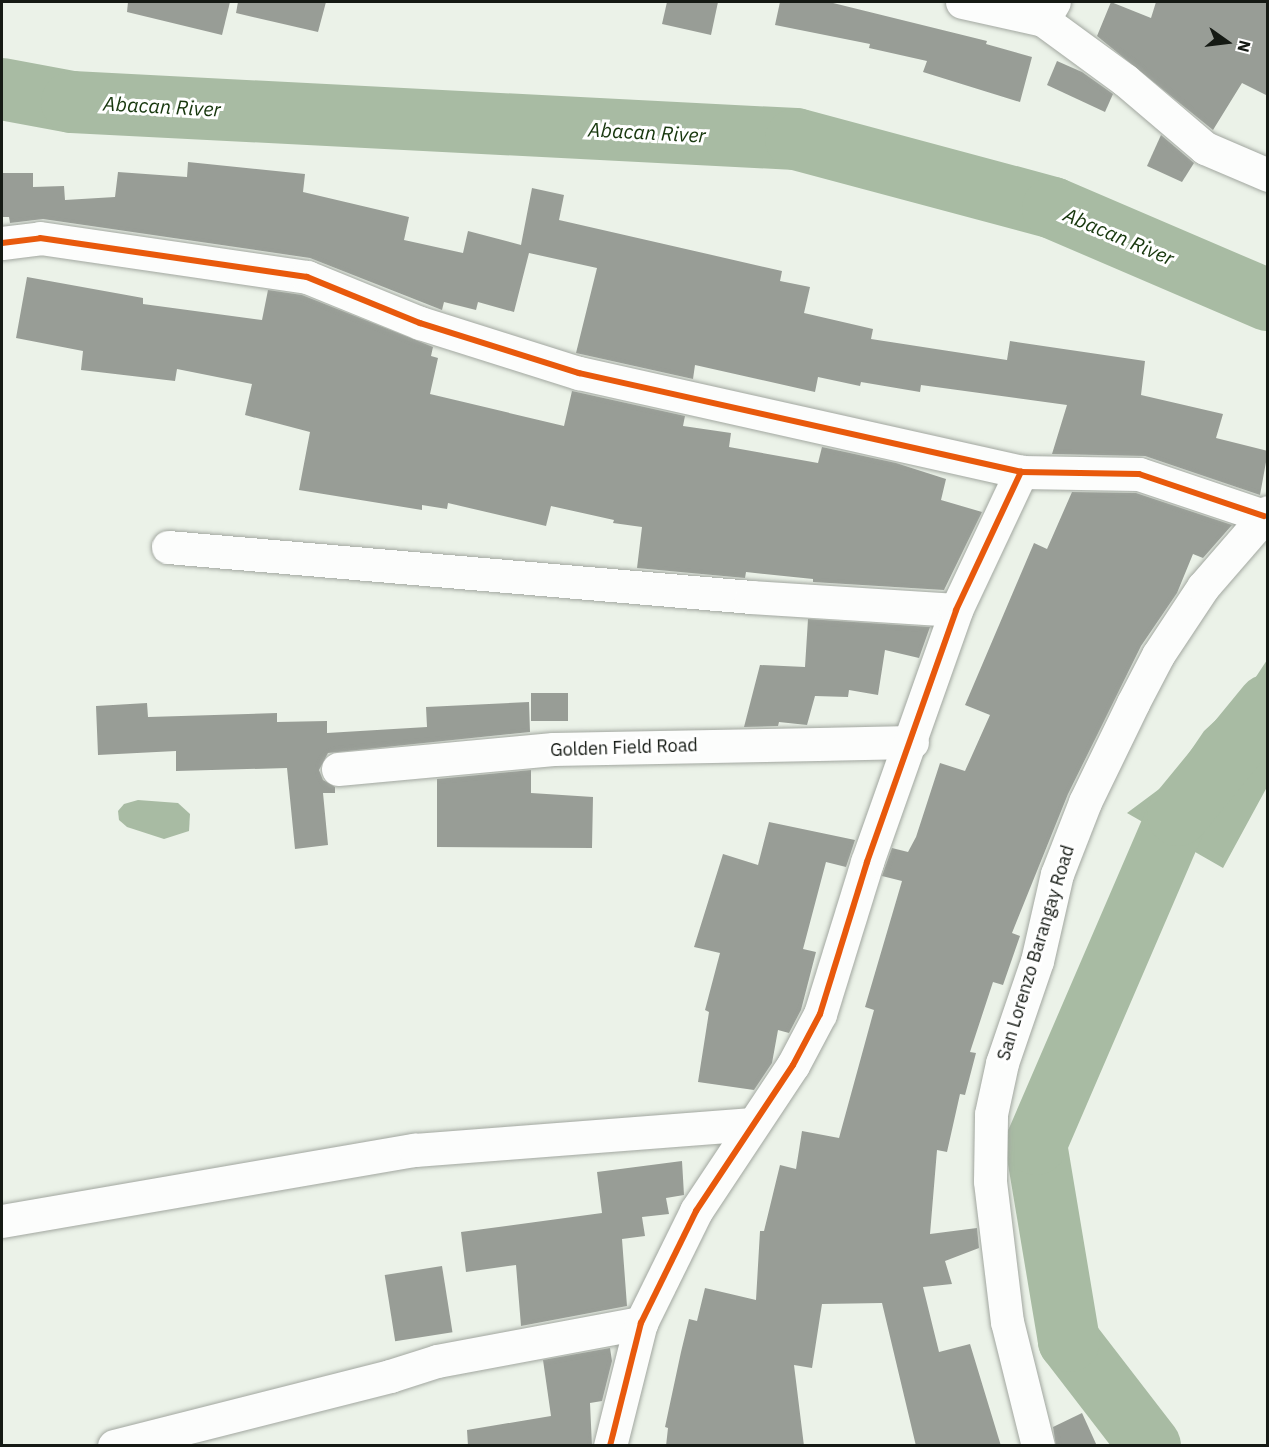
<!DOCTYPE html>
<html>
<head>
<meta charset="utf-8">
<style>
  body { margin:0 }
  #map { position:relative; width:1269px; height:1447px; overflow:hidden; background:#ebf2e8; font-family:"IBM Plex Sans",sans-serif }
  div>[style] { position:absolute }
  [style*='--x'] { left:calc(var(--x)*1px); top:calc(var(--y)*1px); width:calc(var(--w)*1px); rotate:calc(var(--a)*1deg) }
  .water>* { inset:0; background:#a8bba3 }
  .river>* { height:62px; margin:-31px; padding:0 31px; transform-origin:31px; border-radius:31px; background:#a8bba3 }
  .building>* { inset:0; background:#989d96; transform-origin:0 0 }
  .roads { filter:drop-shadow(0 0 2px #a2a7a0) drop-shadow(0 0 2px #a2a7a0) }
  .minor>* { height:33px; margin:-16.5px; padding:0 16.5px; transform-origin:16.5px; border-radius:16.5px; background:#fcfdfc }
  .tertiary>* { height:33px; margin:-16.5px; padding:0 16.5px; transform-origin:16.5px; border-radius:16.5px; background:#fcfdfc }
  .cycleway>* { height:6px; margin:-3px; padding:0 3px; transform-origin:3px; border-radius:3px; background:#e8590c }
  span { translate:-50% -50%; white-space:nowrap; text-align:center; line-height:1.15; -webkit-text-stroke:6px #fff; paint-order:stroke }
  .street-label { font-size:18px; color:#151a14 }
  .water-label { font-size:20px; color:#17370d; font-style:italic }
  .frame { position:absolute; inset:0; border:3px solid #151a14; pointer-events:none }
  .north { position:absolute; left:1197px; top:12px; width:60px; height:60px; -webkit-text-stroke:4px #fff; paint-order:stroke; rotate:104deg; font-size:16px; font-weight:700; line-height:24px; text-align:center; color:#151a14 }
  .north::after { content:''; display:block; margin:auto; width:21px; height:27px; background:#151a14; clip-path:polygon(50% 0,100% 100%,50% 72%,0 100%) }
</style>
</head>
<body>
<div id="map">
  <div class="water">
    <i style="clip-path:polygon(1267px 660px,1267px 787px,1223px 868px,1127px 813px,1170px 781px,1204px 731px,1246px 692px)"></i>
    <i style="clip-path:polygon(138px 800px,178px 803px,190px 814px,189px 831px,164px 839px,127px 827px,119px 820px,118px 811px,124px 804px)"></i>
  </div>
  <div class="river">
    <i style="--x:2;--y:89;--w:71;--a:10.5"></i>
    <i style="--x:72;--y:102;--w:725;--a:2.93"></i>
    <i style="--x:796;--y:139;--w:266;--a:15"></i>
    <i style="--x:1053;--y:208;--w:234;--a:23.2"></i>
    <i style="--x:1150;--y:1446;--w:133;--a:-127.6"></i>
    <i style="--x:1069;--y:1341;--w:200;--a:-99.5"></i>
    <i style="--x:1036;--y:1144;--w:358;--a:-66.7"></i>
    <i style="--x:1178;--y:815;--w:142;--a:-50.7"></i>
  </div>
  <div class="building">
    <i style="clip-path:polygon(128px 2px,230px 2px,222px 35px,127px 12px)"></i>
    <i style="clip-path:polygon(238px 2px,326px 2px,318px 32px,236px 13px)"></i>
    <i style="clip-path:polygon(667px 2px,718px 2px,711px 35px,662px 24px)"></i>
    <i style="clip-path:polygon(780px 2px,829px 2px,987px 41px,986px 44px,1032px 57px,1020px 102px,923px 72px,927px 61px,869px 48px,870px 44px,775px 25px)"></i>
    <i style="clip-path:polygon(1111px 2px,1151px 18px,1156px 2px,1268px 2px,1268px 96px,1242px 83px,1213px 130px,1097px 36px)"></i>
    <i style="clip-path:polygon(1057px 61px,1082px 72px,1113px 94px,1105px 112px,1047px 85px)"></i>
    <i style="clip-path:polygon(1161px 135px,1194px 163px,1182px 182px,1147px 166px)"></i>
    <i style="clip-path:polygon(188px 162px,305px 174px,303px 192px,409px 217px,404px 240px,463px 253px,468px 231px,521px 245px,532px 188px,564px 195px,559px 220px,782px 271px,780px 281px,810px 287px,804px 313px,873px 329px,871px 339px,1007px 360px,1010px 341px,1145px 361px,1141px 395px,1223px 414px,1216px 438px,1268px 451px,1260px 495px,1145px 456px,1052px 454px,1067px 405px,921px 385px,920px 392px,861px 382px,860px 386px,818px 377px,815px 392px,695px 365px,693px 379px,576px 353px,597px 268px,529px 253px,514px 312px,478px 302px,476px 310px,444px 302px,442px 310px,310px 258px,43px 219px,10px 223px,9px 217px,2px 217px,2px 173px,33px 173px,33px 187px,64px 186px,65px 200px,115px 197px,118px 172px,187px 177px)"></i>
    <i style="clip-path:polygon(27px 277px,143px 298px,143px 304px,262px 320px,268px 290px,302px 295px,433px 347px,431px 356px,438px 358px,430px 394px,564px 426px,572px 391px,685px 416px,683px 426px,731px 433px,729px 447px,818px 463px,822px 447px,896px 463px,946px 479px,941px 500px,982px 512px,944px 590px,813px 582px,813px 579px,746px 572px,745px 578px,637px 568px,642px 527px,613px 523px,614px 520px,551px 506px,546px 526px,448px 503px,447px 509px,422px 505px,422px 510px,299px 490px,310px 432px,245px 415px,252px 384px,177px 369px,175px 381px,81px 370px,83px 351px,16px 338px)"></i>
    <i style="clip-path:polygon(1072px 492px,1136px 493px,1232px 525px,1203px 558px,1193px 554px,1177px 593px,1141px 646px,1068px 794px,1012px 933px,1020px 936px,1003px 985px,993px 982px,970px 1052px,976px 1053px,965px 1095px,960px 1094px,947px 1152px,937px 1150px,930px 1234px,977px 1228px,979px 1248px,945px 1261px,952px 1284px,923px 1287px,939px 1352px,970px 1344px,1001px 1446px,916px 1446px,882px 1303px,822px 1304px,812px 1368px,794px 1365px,804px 1446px,666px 1446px,668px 1428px,665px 1427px,681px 1352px,689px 1319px,697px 1321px,705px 1288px,756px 1300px,760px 1231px,764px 1231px,780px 1165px,796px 1169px,802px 1131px,839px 1138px,874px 1010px,865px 1007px,902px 881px,882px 876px,892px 848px,908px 852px,916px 837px,940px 763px,965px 771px,990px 715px,965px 705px,1034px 543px,1047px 549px)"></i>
    <i style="clip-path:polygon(808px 619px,930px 627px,919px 658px,885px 650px,878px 695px,849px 690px,848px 697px,815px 696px,807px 725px,779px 722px,778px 726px,744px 727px,760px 665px,805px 667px)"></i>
    <i style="left:531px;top:693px;width:37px;height:28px"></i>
    <i style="clip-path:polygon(529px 702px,530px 732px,328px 753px,319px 770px,323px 780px,335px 787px,335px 793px,323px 793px,328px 845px,295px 849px,287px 768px,176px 771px,176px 751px,98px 755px,96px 706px,147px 703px,148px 717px,277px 713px,277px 722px,327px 721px,327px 733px,427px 727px,426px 707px)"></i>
    <i style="clip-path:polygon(531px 770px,531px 793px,593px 797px,592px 848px,437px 847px,437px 779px)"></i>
    <i style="clip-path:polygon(769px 822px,855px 840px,846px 867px,826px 862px,803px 949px,816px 952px,801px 1010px,789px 1033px,778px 1030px,772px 1063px,754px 1090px,698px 1082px,709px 1012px,705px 1010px,720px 953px,694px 947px,723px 854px,758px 865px)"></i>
    <i style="clip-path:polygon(682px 1161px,684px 1195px,666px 1198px,669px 1214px,642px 1217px,645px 1236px,622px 1239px,627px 1306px,521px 1326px,516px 1265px,466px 1272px,461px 1232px,602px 1213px,597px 1172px)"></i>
    <i style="left:442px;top:1266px;width:67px;height:58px;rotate:81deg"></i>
    <i style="clip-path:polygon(610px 1348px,612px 1361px,602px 1401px,590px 1403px,592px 1446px,468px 1446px,467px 1430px,551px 1416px,543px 1360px)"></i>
    <i style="clip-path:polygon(1082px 1413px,1097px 1446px,1056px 1446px,1053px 1427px)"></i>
  </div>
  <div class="roads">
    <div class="minor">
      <i style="--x:962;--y:2;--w:83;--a:12.5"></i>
      <i style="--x:1043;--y:20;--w:21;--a:-59"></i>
      <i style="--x:1043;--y:20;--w:102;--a:36.2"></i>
      <i style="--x:1125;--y:80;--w:105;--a:40.4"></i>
      <i style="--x:1205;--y:148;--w:69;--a:23.2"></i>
      <i style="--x:2;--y:243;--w:38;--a:-7"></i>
      <i style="--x:40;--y:238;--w:270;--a:8.3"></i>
      <i style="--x:307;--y:277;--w:122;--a:22.2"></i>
      <i style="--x:420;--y:323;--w:167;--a:17.5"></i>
      <i style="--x:579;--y:373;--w:453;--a:12.6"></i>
      <i style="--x:1021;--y:472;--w:118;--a:1"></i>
      <i style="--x:1139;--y:474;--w:132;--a:18.6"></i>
      <i style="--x:168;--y:547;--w:585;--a:4.9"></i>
      <i style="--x:751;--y:597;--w:205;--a:3.6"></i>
      <i style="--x:338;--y:769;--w:216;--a:-5.3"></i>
      <i style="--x:553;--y:749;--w:359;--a:-1.1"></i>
      <i style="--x:2;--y:1221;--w:419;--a:-9.8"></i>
      <i style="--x:415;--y:1150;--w:338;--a:-4.4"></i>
      <i style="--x:114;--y:1446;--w:285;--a:-14.2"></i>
      <i style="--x:390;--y:1376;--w:49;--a:-17.7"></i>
      <i style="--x:437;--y:1361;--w:208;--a:-10.6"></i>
      <i style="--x:610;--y:1446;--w:127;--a:-75.9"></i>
      <i style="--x:641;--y:1323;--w:125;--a:-63.8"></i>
      <i style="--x:696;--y:1211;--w:175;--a:-56.4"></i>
      <i style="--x:793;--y:1065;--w:58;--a:-62.1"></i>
      <i style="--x:820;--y:1014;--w:159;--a:-72.8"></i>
      <i style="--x:867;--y:862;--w:267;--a:-70.5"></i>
      <i style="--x:956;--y:610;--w:153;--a:-64.8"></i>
    </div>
    <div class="tertiary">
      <i style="--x:1038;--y:1446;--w:128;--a:-104"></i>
      <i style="--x:1007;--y:1322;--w:142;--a:-96.9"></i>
      <i style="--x:990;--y:1181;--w:67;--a:-89.1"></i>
      <i style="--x:991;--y:1114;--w:52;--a:-77.8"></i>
      <i style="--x:1002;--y:1063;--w:108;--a:-71.1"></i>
      <i style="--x:1037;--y:961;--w:89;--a:-77.1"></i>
      <i style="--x:1057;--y:874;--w:77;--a:-68.7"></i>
      <i style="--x:1085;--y:802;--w:110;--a:-64.1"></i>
      <i style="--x:1133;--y:703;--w:54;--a:-62.5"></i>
      <i style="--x:1158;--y:655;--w:82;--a:-56.5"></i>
      <i style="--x:1203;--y:587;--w:99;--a:-49.1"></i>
    </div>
  </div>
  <div class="cycleway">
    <i style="--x:2;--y:243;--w:38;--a:-7"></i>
    <i style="--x:40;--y:238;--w:270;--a:8.3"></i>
    <i style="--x:307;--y:277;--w:122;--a:22.2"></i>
    <i style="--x:420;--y:323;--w:167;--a:17.5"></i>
    <i style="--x:579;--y:373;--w:453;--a:12.6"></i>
    <i style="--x:1021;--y:472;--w:118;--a:1"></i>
    <i style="--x:1139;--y:474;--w:132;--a:18.6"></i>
    <i style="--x:610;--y:1446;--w:127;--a:-75.9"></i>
    <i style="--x:641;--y:1323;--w:125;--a:-63.8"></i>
    <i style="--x:696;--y:1211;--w:175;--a:-56.4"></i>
    <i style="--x:793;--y:1065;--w:58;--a:-62.1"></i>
    <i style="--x:820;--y:1014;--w:159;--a:-72.8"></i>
    <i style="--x:867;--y:862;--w:267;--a:-70.5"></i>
    <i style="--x:956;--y:610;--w:153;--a:-64.8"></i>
  </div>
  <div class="street-label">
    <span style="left:624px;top:748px;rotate:-2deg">Golden Field Road</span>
    <span style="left:1036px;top:953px;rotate:-73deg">San Lorenzo Barangay Road</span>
  </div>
  <div class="water-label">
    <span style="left:162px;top:106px;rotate:3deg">Abacan River</span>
    <span style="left:647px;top:132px;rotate:3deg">Abacan River</span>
    <span style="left:1119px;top:236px;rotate:23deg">Abacan River</span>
  </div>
  <div class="frame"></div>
  <div class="north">N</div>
</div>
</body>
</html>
